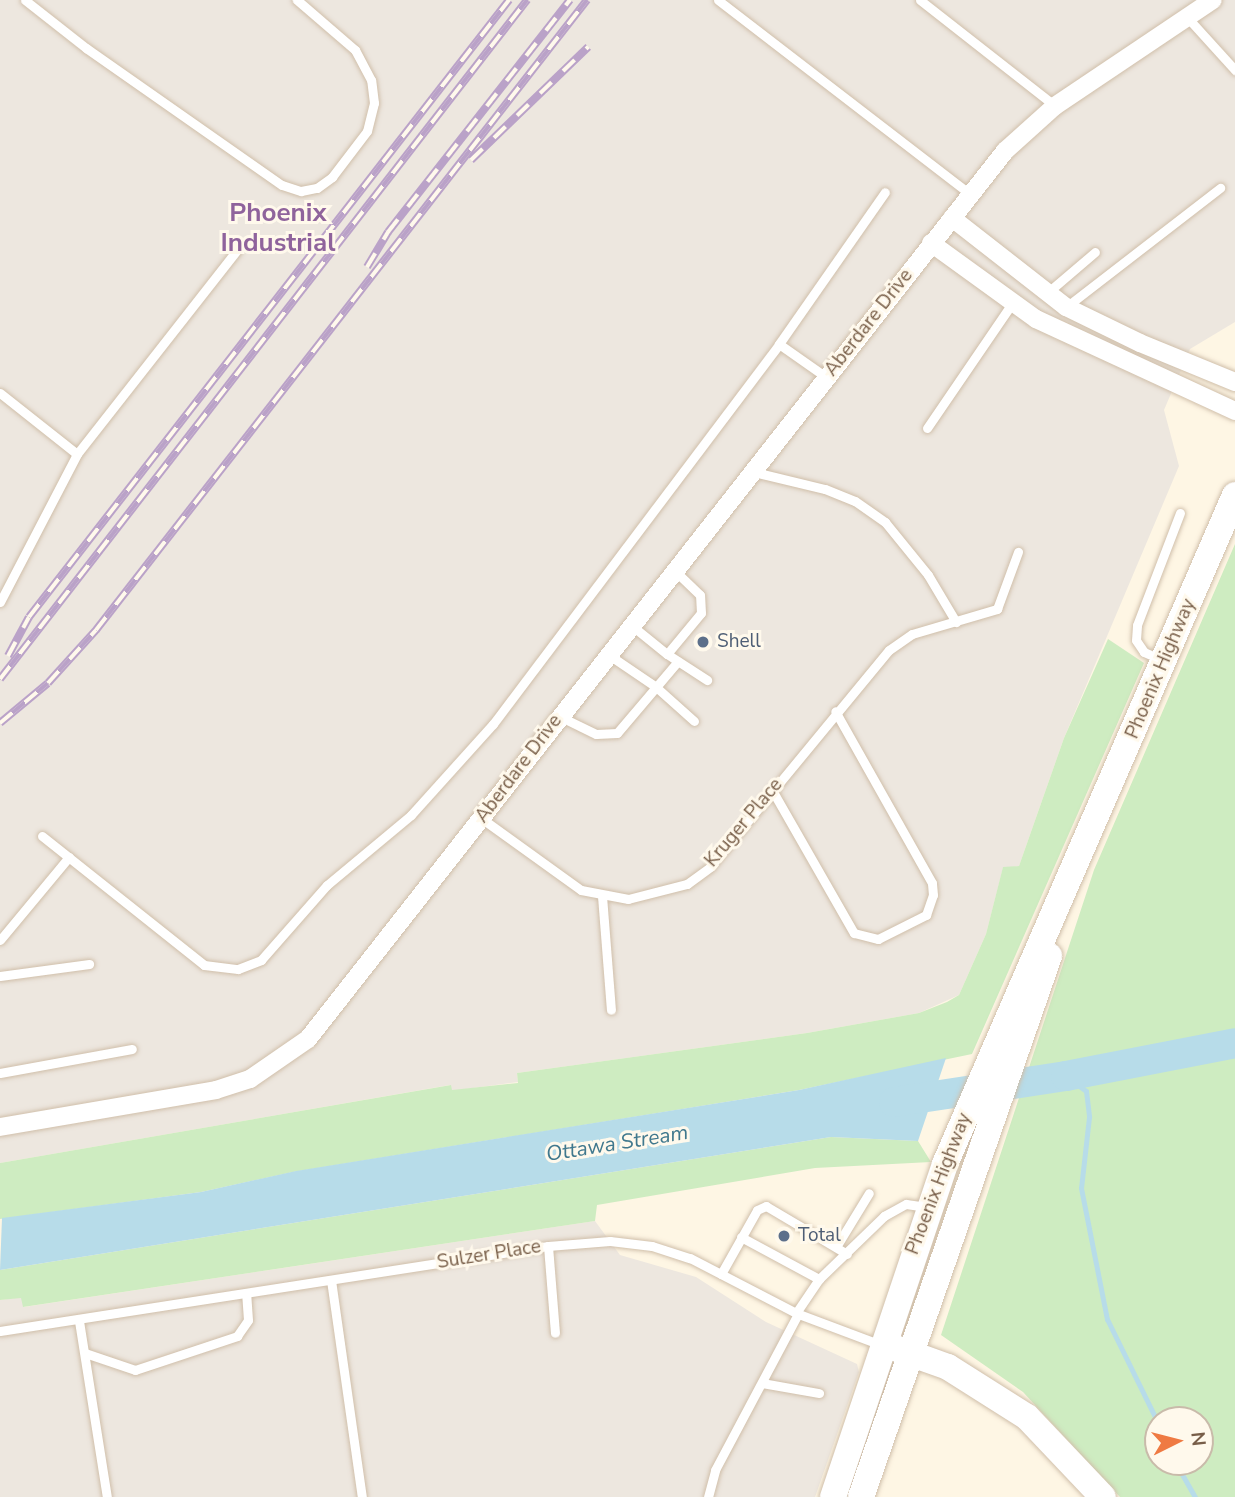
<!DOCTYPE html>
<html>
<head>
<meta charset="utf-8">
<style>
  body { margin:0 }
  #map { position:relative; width:1235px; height:1497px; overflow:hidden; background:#fef6e4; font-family:"Nunito Sans",sans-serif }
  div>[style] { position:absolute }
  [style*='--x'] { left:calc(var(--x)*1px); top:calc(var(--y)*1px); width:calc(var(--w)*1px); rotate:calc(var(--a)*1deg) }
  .industrial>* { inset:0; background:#ede7df }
  .green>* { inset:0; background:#ceecc1 }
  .water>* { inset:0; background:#b7dce9 }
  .stream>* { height:5px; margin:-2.5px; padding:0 2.5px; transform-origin:2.5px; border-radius:2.5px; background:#b7dce9 }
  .river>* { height:30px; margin:-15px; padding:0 15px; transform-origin:15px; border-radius:15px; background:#b7dce9 }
  .roads { filter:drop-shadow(0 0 2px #d0bfaa) drop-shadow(0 0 2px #d0bfaa) }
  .lane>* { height:9px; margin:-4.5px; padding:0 4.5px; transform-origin:4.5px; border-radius:4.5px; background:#fff }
  .street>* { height:18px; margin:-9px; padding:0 9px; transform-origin:9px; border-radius:9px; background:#fff }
  .secondary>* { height:26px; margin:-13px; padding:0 13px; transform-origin:13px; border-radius:13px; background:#fff }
  .rail>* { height:8px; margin-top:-4px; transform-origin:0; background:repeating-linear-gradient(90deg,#fff9ec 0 16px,#baa2c8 0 32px); box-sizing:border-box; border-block:2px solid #baa2c8 }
  .dots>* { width:19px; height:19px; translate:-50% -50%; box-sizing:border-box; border:4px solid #fff9ec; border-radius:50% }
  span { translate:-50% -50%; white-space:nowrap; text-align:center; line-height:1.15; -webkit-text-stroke:6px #fff9ec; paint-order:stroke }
  .street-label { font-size:19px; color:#785e48 }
  .service-label { font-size:19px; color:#4e5e75 }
  .left { translate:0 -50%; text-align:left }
  .water-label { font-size:21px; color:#40788d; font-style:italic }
  .district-label { font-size:26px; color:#8f639c; font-weight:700 }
  .north { position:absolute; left:1144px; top:1406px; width:70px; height:70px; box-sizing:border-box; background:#fff9ec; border:2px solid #c9bbaa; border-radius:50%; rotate:84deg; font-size:19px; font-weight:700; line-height:28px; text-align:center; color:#785e48 }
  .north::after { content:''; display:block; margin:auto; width:24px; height:32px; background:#ef7a42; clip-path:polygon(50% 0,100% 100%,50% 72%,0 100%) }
</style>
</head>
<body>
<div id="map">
  <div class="industrial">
    <i style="clip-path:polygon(0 0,1235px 0,1235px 322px,1190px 349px,1164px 410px,1179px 466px,1064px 738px,1019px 866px,1003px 868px,986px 934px,959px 995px,919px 1013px,807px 1033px,517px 1073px,518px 1082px,451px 1091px,450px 1085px,0 1163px)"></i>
    <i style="clip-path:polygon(595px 1221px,620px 1255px,696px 1277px,766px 1322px,857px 1364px,859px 1372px,815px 1497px,0 1497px,0 1300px,22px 1297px,24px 1307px)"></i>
  </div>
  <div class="green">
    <i style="clip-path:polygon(evenodd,1235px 544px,1235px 1497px,1120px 1497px,1023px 1392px,941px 1335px,1094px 870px,1235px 544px,1158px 1420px,1200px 1420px,1200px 1462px,1158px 1462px,1158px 1420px)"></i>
    <i style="clip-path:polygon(1108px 639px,1144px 663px,972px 1054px,799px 1090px,293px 1172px,201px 1192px,0 1219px,0 1163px,451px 1085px,452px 1090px,518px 1083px,517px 1073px,807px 1033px,919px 1013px,947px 1002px,959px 995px,986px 934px,1003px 867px,1019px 866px,1064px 738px)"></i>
    <i style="clip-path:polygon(831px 1137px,918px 1141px,931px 1162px,815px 1168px,597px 1205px,595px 1221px,23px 1307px,21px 1298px,0 1300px,0 1270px)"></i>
  </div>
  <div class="water">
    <i style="clip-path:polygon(946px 1058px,918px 1141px,831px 1137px,0 1270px,2px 1218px,201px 1192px,296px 1171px,799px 1090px)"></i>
  </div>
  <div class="stream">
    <i style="--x:1066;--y:1076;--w:25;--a:37"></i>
    <i style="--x:1086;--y:1091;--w:26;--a:83"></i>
    <i style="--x:1089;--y:1117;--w:71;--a:96.4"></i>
    <i style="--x:1081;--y:1188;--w:134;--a:78.8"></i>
    <i style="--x:1107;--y:1319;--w:116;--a:63.9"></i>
    <i style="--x:1175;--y:1462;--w:40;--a:60.3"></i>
  </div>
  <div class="river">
    <i style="--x:894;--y:1102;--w:174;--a:-8.6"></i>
    <i style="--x:1066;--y:1076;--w:172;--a:-11"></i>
  </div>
  <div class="roads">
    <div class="lane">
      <i style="--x:25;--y:0;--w:78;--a:38.2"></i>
      <i style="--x:86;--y:48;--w:239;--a:35"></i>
      <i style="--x:282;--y:185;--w:20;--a:18"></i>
      <i style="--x:301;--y:191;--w:16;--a:-11"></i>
      <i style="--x:317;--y:188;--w:19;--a:-36"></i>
      <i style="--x:332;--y:177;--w:58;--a:-52.7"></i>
      <i style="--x:367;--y:131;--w:29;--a:-76"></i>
      <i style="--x:374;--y:103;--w:23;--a:-97"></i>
      <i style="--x:371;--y:80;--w:34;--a:-118"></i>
      <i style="--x:355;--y:50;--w:77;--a:-139.2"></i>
      <i style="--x:718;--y:0;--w:318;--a:37.6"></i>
      <i style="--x:920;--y:0;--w:172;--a:38.1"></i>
      <i style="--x:1187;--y:17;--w:72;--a:47.8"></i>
      <i style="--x:1047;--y:293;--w:63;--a:-40.5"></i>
      <i style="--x:1066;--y:307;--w:195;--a:-37.7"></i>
      <i style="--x:779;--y:344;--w:57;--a:35.1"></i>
      <i style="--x:0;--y:393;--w:98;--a:38.4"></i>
      <i style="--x:927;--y:428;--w:153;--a:-55.7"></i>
      <i style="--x:754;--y:472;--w:73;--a:13.5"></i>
      <i style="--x:825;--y:489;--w:32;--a:22"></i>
      <i style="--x:855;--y:501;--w:37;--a:35"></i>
      <i style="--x:885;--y:522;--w:68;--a:50.9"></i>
      <i style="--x:928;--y:575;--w:55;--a:59.2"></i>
      <i style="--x:0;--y:602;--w:167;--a:-62.5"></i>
      <i style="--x:77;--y:454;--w:259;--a:-51.9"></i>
      <i style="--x:631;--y:625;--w:46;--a:38.9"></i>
      <i style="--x:667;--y:654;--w:53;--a:-50.3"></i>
      <i style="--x:701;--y:613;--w:18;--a:-93"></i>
      <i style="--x:700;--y:595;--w:35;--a:-136"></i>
      <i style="--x:667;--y:654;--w:48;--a:33"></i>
      <i style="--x:609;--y:655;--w:57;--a:34.2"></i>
      <i style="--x:656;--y:687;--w:51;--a:41.8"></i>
      <i style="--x:1162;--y:660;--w:20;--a:-156"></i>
      <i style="--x:1144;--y:652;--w:14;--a:-124"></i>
      <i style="--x:1136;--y:640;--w:15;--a:-86"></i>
      <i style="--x:1137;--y:625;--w:120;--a:-69"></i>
      <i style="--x:561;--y:717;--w:39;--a:26"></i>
      <i style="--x:596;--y:734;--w:21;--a:-3"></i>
      <i style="--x:617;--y:733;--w:94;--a:-49.7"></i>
      <i style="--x:772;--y:790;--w:165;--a:60.2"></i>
      <i style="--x:854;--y:933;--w:25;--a:14"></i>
      <i style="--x:878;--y:939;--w:54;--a:-26.6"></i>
      <i style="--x:926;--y:915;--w:21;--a:-71"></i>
      <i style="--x:933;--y:895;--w:12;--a:-95"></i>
      <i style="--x:932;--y:883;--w:197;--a:-119.4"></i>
      <i style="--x:481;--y:818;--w:123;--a:35.8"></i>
      <i style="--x:581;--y:890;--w:48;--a:10.8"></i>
      <i style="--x:628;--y:899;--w:61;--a:-14.3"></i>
      <i style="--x:687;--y:884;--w:29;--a:-36"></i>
      <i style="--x:710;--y:867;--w:281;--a:-50.5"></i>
      <i style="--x:889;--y:650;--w:28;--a:-35"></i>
      <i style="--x:912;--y:634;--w:89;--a:-16.4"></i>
      <i style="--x:997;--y:609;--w:61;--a:-69.8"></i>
      <i style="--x:42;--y:836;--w:207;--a:38.5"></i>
      <i style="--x:204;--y:965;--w:34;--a:7"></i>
      <i style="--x:238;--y:969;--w:25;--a:-21"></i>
      <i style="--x:261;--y:960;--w:100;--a:-48.7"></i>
      <i style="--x:327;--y:885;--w:109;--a:-39.8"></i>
      <i style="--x:411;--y:815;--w:122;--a:-48"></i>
      <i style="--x:493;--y:724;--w:476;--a:-53"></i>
      <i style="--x:779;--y:344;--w:185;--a:-55.1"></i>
      <i style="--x:602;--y:896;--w:114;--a:85.5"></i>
      <i style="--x:0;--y:940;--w:108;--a:-50.3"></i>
      <i style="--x:0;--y:976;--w:90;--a:-7.7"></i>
      <i style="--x:0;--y:1073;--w:134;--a:-10.3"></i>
      <i style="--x:741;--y:1237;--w:89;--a:28.3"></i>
      <i style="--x:548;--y:1246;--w:87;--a:85.4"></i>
      <i style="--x:836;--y:1247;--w:63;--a:-58.6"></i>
      <i style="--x:721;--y:1274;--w:73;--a:-60.6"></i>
      <i style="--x:757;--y:1210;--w:10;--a:-24"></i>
      <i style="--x:766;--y:1206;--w:94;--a:30.7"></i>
      <i style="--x:331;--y:1280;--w:219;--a:81.9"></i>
      <i style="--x:796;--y:1313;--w:41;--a:-55.9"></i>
      <i style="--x:819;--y:1279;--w:91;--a:-44.1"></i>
      <i style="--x:884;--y:1216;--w:25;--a:-29"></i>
      <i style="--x:906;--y:1204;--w:21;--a:8"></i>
      <i style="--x:79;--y:1321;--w:178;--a:81"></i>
      <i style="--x:0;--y:1331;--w:555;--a:-8.82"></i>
      <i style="--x:548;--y:1246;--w:62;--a:-4.6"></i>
      <i style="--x:610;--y:1241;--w:42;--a:6.8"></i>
      <i style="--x:652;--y:1246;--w:40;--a:18"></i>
      <i style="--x:690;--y:1258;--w:119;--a:27.4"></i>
      <i style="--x:796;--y:1313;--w:91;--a:20.6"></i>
      <i style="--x:85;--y:1353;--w:53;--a:18.8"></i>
      <i style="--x:135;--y:1370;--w:108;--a:-18.4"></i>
      <i style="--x:237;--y:1336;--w:19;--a:-55"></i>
      <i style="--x:248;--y:1320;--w:26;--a:-94"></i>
      <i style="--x:762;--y:1383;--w:58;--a:10"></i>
      <i style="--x:708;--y:1497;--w:28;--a:-75"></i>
      <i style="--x:715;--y:1470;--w:177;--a:-62"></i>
    </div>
    <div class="street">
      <i style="--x:952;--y:218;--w:145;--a:38"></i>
      <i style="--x:1066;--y:307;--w:82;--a:25.9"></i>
      <i style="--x:1140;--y:343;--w:103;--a:22.3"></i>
      <i style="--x:931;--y:243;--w:130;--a:35.9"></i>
      <i style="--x:1036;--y:319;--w:219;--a:24.8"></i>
      <i style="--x:0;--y:1127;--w:219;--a:-9.7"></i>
      <i style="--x:216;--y:1090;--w:36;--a:-18"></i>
      <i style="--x:250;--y:1079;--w:70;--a:-34.6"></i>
      <i style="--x:308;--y:1039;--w:1129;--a:-51.87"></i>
      <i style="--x:1005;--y:151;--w:67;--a:-42"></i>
      <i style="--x:1055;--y:106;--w:190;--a:-33.9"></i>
    </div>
    <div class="secondary">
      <i style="--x:895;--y:1348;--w:56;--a:19.7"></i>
      <i style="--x:948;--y:1367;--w:93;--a:32.3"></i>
      <i style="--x:1027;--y:1417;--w:110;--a:46.5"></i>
      <i style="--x:833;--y:1497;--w:351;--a:-71.4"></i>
      <i style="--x:945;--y:1164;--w:729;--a:-66.56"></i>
      <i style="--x:861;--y:1497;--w:573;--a:-70.84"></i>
    </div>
  </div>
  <div class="rail">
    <i style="--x:471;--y:160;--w:163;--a:-44"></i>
    <i style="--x:367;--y:267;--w:41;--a:-59"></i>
    <i style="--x:388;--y:232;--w:295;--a:-51.9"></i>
    <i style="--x:8;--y:656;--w:44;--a:-61.7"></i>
    <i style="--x:29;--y:617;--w:782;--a:-52.12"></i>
    <i style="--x:0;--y:679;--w:860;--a:-52.18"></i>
    <i style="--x:0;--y:723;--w:62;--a:-39.8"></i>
    <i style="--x:48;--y:683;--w:72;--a:-47.8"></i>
    <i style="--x:96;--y:630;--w:799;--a:-52.07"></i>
  </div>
  <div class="dots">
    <i style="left:703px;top:642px;background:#5c6f8a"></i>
    <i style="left:784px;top:1236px;background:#5c6f8a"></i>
  </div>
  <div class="street-label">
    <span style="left:869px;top:323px;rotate:-52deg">Aberdare Drive</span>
    <span style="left:1161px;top:669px;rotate:-67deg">Phoenix Highway</span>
    <span style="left:519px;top:769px;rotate:-53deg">Aberdare Drive</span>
    <span style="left:744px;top:823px;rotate:-50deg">Kruger Place</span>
    <span style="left:939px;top:1184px;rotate:-69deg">Phoenix Highway</span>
    <span style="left:489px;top:1255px;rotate:-9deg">Sulzer Place</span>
  </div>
  <div class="service-label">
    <span class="left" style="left:717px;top:642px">Shell</span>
    <span class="left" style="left:798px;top:1236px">Total</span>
  </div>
  <div class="water-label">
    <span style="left:617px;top:1143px;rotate:-9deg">Ottawa Stream</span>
  </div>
  <div class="district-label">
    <span style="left:278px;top:228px">Phoenix<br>Industrial</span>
  </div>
  <div class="north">N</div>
</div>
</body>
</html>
